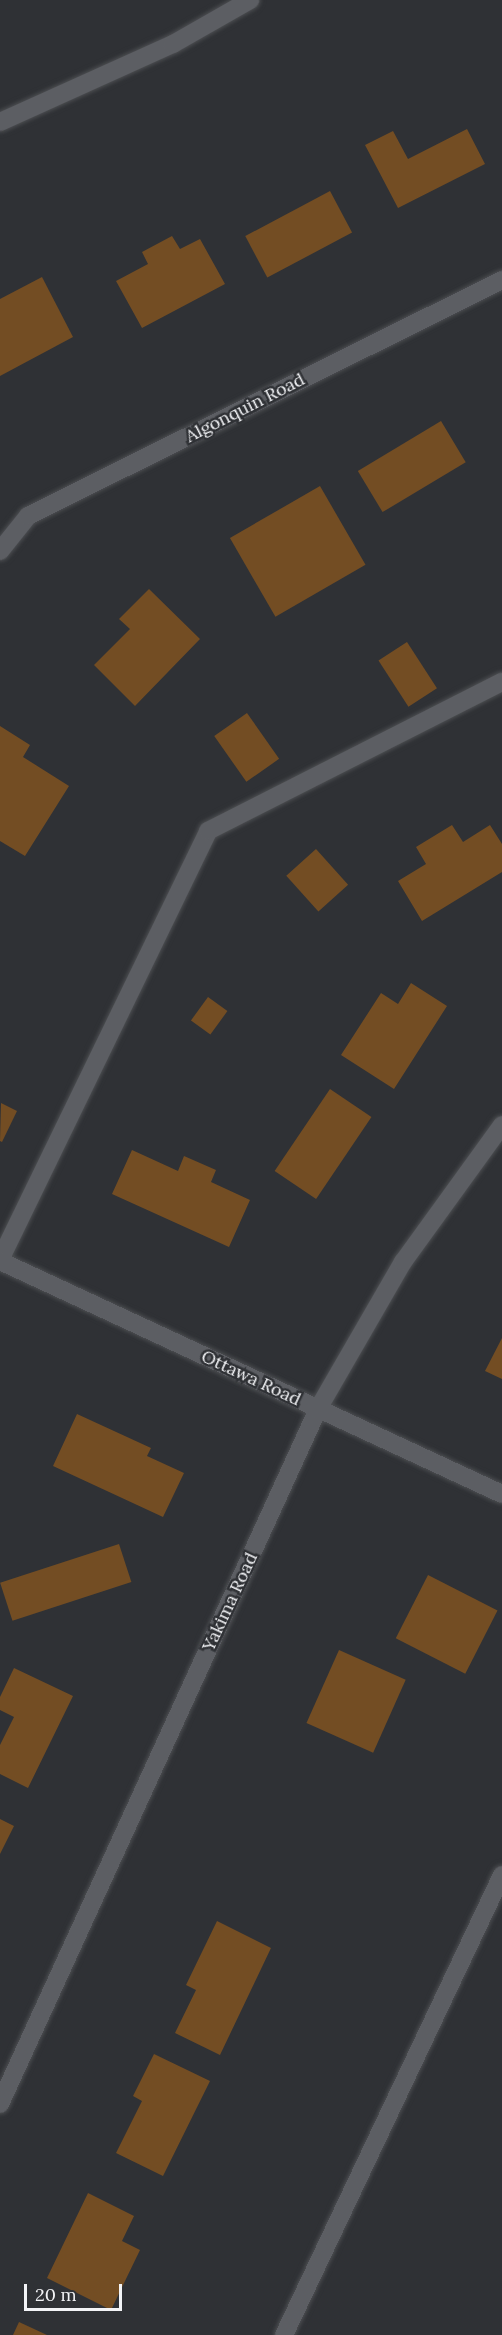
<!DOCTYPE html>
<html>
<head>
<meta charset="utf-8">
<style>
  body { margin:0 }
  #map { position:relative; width:502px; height:2335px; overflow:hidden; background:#2f3135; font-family:Lora,serif }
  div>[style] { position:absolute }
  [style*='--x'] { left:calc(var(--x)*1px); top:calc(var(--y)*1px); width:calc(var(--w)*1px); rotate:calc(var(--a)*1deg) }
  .building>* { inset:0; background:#734d23; transform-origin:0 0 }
  .roads { filter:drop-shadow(0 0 2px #4c4e51) drop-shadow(0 0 2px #4c4e51) }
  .lane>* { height:18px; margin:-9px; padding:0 9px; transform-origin:9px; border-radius:9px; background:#5c5e63 }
  .street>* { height:18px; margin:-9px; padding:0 9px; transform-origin:9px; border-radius:9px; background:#5c5e63 }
  .secondary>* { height:18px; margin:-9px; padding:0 9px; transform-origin:9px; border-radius:9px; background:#5c5e63 }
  span { translate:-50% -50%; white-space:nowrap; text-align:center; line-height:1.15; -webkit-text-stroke:5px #2f3135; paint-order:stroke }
  .street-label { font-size:18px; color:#f3f4f7 }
  .scale { position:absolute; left:24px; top:2284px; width:98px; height:27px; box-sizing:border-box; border:3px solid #f3f4f7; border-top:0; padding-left:8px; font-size:18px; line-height:21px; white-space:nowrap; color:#f3f4f7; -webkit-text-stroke:4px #2f3135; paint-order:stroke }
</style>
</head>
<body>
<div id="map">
  <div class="building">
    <i style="clip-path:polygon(467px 129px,485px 164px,398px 208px,365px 145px,393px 131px,408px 159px)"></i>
    <i style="left:330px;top:191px;width:47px;height:96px;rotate:62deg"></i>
    <i style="clip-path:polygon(172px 236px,180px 249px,200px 239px,225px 284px,142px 328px,116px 281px,148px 264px,142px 252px)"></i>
    <i style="clip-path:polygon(42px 277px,73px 337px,0 376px,0 299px)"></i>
    <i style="left:441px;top:421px;width:48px;height:97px;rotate:59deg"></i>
    <i style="left:320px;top:486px;width:91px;height:104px;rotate:60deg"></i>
    <i style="clip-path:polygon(149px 589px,200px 639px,135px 706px,94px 665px,130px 629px,119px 619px)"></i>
    <i style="left:407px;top:642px;width:55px;height:34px;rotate:57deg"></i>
    <i style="left:247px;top:713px;width:56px;height:40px;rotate:55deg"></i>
    <i style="clip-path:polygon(0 726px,30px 745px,23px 757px,69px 786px,25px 856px,0 841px)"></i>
    <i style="clip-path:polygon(452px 825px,463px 842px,490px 825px,502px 844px,502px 872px,422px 921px,398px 881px,426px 864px,416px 847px)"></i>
    <i style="left:316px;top:849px;width:48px;height:40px;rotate:48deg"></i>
    <i style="clip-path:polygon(411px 983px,447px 1006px,394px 1089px,341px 1055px,381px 993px,398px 1004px)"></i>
    <i style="left:208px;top:997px;width:24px;height:29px;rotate:36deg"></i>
    <i style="left:330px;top:1089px;width:50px;height:99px;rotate:34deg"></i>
    <i style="clip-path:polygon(1px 1103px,17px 1111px,2px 1142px,0 1141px)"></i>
    <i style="clip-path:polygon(132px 1150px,178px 1171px,184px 1156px,216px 1170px,211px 1182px,250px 1200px,229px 1247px,112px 1194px)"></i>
    <i style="clip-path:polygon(502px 1338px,502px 1379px,485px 1371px)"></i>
    <i style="clip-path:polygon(77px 1414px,151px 1448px,147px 1456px,184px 1473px,163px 1517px,53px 1466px)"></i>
    <i style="left:119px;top:1544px;width:40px;height:125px;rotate:72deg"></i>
    <i style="left:428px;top:1575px;width:78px;height:71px;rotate:27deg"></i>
    <i style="left:339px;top:1650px;width:73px;height:80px;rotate:24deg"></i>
    <i style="clip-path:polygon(14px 1668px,73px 1696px,28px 1788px,0 1774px,0 1745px,14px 1717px,0 1710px,0 1697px)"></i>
    <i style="clip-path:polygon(0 1819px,14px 1826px,0 1854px)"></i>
    <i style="clip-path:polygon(217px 1921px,271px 1948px,220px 2055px,175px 2033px,196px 1990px,186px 1985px)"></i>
    <i style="clip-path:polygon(154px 2054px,210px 2081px,163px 2176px,116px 2153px,142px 2101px,133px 2096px)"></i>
    <i style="clip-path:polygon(88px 2193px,134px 2216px,122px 2241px,140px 2250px,111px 2310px,47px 2278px)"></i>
    <i style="clip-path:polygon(19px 2322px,47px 2335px,13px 2335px)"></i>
  </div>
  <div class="roads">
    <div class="lane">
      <i style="--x:0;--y:122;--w:190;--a:-24.3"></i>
      <i style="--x:173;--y:44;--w:89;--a:-29.7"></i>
      <i style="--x:0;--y:1260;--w:477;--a:-64.1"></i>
      <i style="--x:208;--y:831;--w:330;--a:-26.9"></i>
      <i style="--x:284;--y:2335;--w:509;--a:-64.64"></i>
    </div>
    <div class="street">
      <i style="--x:0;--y:551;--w:45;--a:-51.3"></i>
      <i style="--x:28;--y:516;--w:530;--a:-26.47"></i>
      <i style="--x:0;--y:2104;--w:764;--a:-65.41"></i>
      <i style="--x:318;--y:1409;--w:170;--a:-60"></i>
      <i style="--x:403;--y:1262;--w:169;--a:-54.1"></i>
    </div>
    <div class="secondary">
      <i style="--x:0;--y:1261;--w:553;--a:24.9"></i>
    </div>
  </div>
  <div class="street-label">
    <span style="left:245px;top:408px;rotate:-27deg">Algonquin Road</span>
    <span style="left:251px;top:1378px;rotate:25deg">Ottawa Road</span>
    <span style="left:230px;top:1602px;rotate:-65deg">Yakima Road</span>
  </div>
  <div class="scale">20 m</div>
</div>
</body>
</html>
